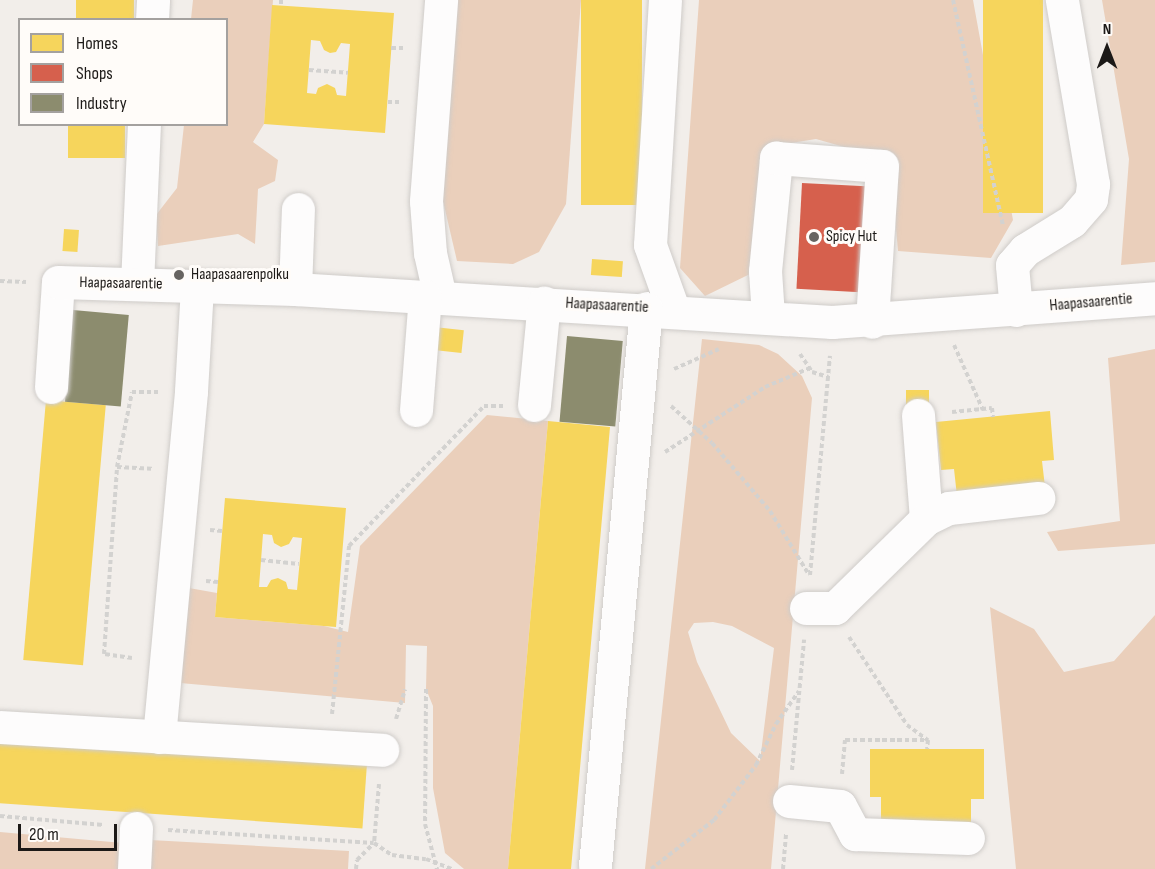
<!DOCTYPE html>
<html>
<head>
<meta charset="utf-8">
<style>
  body { margin:0 }
  #map { position:relative; width:1155px; height:869px; overflow:hidden; background:#f2eeea; font-family:"Sofia Sans Condensed",sans-serif }
  div>[style] { position:absolute }
  [style*='--x'] { left:calc(var(--x)*1px); top:calc(var(--y)*1px); width:calc(var(--w)*1px); rotate:calc(var(--a)*1deg) }
  .green>* { inset:0; background:#eacfbb }
  .homes>* { inset:0; background:#f6d55c; transform-origin:0 0 }
  .shops>* { inset:0; background:#d6604d; transform-origin:0 0 }
  .industry>* { inset:0; background:#8c8c6e; transform-origin:0 0 }
  .path>* { height:4px; margin-top:-2px; transform-origin:0; background:repeating-linear-gradient(90deg,#d3d2d0 0 4.5px,transparent 0 7.5px) }
  .roads { filter:drop-shadow(0 0 2px #cfccc9) drop-shadow(0 0 2px #cfccc9) }
  .minor>* { height:33px; margin:-16.5px; padding:0 16.5px; transform-origin:16.5px; border-radius:16.5px; background:#fdfcfc }
  .dots>* { width:16px; height:16px; translate:-50% -50%; box-sizing:border-box; border:3px solid #fffcf9; border-radius:50% }
  span { translate:-50% -50%; white-space:nowrap; text-align:center; line-height:1.15; -webkit-text-stroke:6px #fffcf9; paint-order:stroke }
  .poi-label { font-size:16px; color:#1c1917 }
  .left { translate:0 -50%; text-align:left }
  .street-label { font-size:16px; color:#1c1917 }
  .legend { position:absolute; left:18px; top:18px; width:210px; height:108px; box-sizing:border-box; background:#fffcf9; border:2px solid #a4a19f; margin:0; padding:8px 10px; list-style:none; font-size:18px; color:#1c1917 }
  .legend li { display:flex; align-items:center; gap:12px; height:30px }
  .legend b { width:30px; border:2px solid #a4a19f }
  .north { position:absolute; left:1077px; top:18px; width:60px; height:60px; -webkit-text-stroke:4px #fffcf9; paint-order:stroke; rotate:0deg; font-size:16px; font-weight:700; line-height:24px; text-align:center; color:#1c1917 }
  .north::after { content:''; display:block; margin:auto; width:21px; height:27px; background:#1c1917; clip-path:polygon(50% 0,100% 100%,50% 72%,0 100%) }
  .scale { position:absolute; left:18px; top:824px; width:99px; height:27px; box-sizing:border-box; border:3px solid #1c1917; border-top:0; padding-left:8px; font-size:18px; line-height:21px; white-space:nowrap; color:#1c1917; -webkit-text-stroke:4px #fffcf9; paint-order:stroke }
</style>
</head>
<body>
<div id="map">
  <div class="green">
    <i style="clip-path:polygon(193px 0,273px 0,264px 124px,253px 142px,278px 160px,275px 181px,258px 189px,255px 244px,238px 234px,158px 246px,156px 215px,177px 188px,184px 125px,226px 124px,226px 20px,191px 19px)"></i>
    <i style="clip-path:polygon(451px 0,581px 0,566px 204px,539px 252px,513px 264px,457px 261px,440px 188px)"></i>
    <i style="clip-path:polygon(699px 0,973px 0,1013px 220px,991px 258px,898px 251px,890px 160px,816px 139px,772px 146px,750px 274px,705px 296px,680px 268px)"></i>
    <i style="clip-path:polygon(1102px 0,1155px 0,1155px 262px,1121px 265px,1129px 159px)"></i>
    <i style="clip-path:polygon(evenodd,702px 339px,759px 345px,778px 354px,802px 376px,812px 398px,771px 869px,645px 869px,702px 339px,713px 622px,732px 626px,774px 648px,760px 761px,731px 733px,697px 662px,688px 632px,694px 623px,713px 622px)"></i>
    <i style="clip-path:polygon(1155px 349px,1155px 544px,1058px 551px,1047px 532px,1120px 521px,1108px 358px)"></i>
    <i style="clip-path:polygon(487px 415px,548px 421px,508px 869px,464px 869px,445px 853px,433px 788px,433px 706px,426px 689px,427px 646px,406px 645px,405px 703px,180px 683px,189px 588px,217px 593px,215px 617px,324px 626px,348px 632px,360px 546px)"></i>
    <i style="clip-path:polygon(990px 607px,1034px 629px,1064px 672px,1114px 661px,1155px 615px,1155px 869px,1016px 869px)"></i>
    <i style="clip-path:polygon(0 832px,123px 843px,120px 869px,0 869px)"></i>
    <i style="clip-path:polygon(150px 840px,349px 851px,348px 869px,148px 869px)"></i>
  </div>
  <div class="homes">
    <i style="left:76px;top:0;width:58px;height:20px"></i>
    <i style="left:581px;top:0;width:61px;height:205px"></i>
    <i style="left:983px;top:0;width:60px;height:213px"></i>
    <i style="clip-path:polygon(evenodd,272px 5px,394px 13px,385px 133px,264px 124px,272px 5px,311px 40px,320px 41px,324px 50px,330px 53px,336px 52px,341px 43px,350px 44px,346px 96px,337px 95px,335px 88px,327px 84px,318px 88px,316px 94px,307px 93px,311px 40px)"></i>
    <i style="left:68px;top:124px;width:57px;height:34px"></i>
    <i style="left:64px;top:229px;width:15px;height:22px;rotate:4deg"></i>
    <i style="left:592px;top:259px;width:31px;height:16px;rotate:4deg"></i>
    <i style="left:434px;top:327px;width:30px;height:23px;rotate:6deg"></i>
    <i style="left:906px;top:390px;width:23px;height:18px"></i>
    <i style="left:46px;top:400px;width:60px;height:261px;rotate:5deg"></i>
    <i style="clip-path:polygon(1050px 411px,1054px 460px,1042px 461px,1045px 487px,957px 496px,954px 469px,941px 470px,936px 422px)"></i>
    <i style="clip-path:polygon(548px 421px,610px 427px,575px 825px,571px 869px,508px 869px)"></i>
    <i style="clip-path:polygon(evenodd,225px 498px,346px 508px,336px 627px,215px 617px,225px 498px,263px 534px,272px 535px,274px 543px,281px 547px,289px 544px,293px 537px,302px 538px,297px 590px,288px 589px,286px 582px,278px 578px,271px 580px,267px 587px,259px 587px,263px 534px)"></i>
    <i style="left:0;top:736px;width:368px;height:67px;rotate:4deg"></i>
    <i style="clip-path:polygon(870px 749px,984px 749px,984px 799px,971px 799px,971px 824px,881px 824px,881px 797px,870px 797px)"></i>
  </div>
  <div class="shops">
    <i style="left:802px;top:183px;width:64px;height:106px;rotate:3deg"></i>
  </div>
  <div class="industry">
    <i style="left:73px;top:310px;width:56px;height:92px;rotate:5deg"></i>
    <i style="left:567px;top:336px;width:56px;height:86px;rotate:5deg"></i>
  </div>
  <div class="path">
    <i style="--x:281;--y:0;--w:5;--a:90"></i>
    <i style="--x:953;--y:0;--w:231;--a:77.5"></i>
    <i style="--x:391;--y:48;--w:12;--a:0"></i>
    <i style="--x:309;--y:70;--w:39;--a:4"></i>
    <i style="--x:388;--y:102;--w:11;--a:0"></i>
    <i style="--x:0;--y:281;--w:26;--a:2"></i>
    <i style="--x:954;--y:345;--w:71;--a:66"></i>
    <i style="--x:800;--y:354;--w:22;--a:56"></i>
    <i style="--x:812;--y:372;--w:17;--a:17"></i>
    <i style="--x:674;--y:369;--w:49;--a:-24"></i>
    <i style="--x:671;--y:406;--w:55;--a:42.1"></i>
    <i style="--x:712;--y:443;--w:89;--a:49.5"></i>
    <i style="--x:770;--y:511;--w:75;--a:58.6"></i>
    <i style="--x:952;--y:412;--w:40;--a:-5.7"></i>
    <i style="--x:992;--y:408;--w:9;--a:84"></i>
    <i style="--x:665;--y:452;--w:119;--a:-33"></i>
    <i style="--x:765;--y:387;--w:49;--a:-22.9"></i>
    <i style="--x:117;--y:467;--w:76;--a:-78.7"></i>
    <i style="--x:132;--y:392;--w:26;--a:0"></i>
    <i style="--x:210;--y:530;--w:12;--a:5"></i>
    <i style="--x:261;--y:560;--w:38;--a:6"></i>
    <i style="--x:810;--y:575;--w:220;--a:-84.8"></i>
    <i style="--x:206;--y:581;--w:12;--a:5"></i>
    <i style="--x:849;--y:637;--w:105;--a:56.6"></i>
    <i style="--x:907;--y:725;--w:26;--a:36"></i>
    <i style="--x:132;--y:658;--w:28;--a:-172"></i>
    <i style="--x:104;--y:654;--w:187;--a:-86"></i>
    <i style="--x:117;--y:467;--w:35;--a:3"></i>
    <i style="--x:426;--y:689;--w:135;--a:90.4"></i>
    <i style="--x:425;--y:824;--w:47;--a:75.1"></i>
    <i style="--x:332;--y:714;--w:169;--a:-84.2"></i>
    <i style="--x:349;--y:546;--w:194;--a:-46"></i>
    <i style="--x:484;--y:406;--w:19;--a:0"></i>
    <i style="--x:396;--y:719;--w:31;--a:-73"></i>
    <i style="--x:792;--y:770;--w:131;--a:-84.7"></i>
    <i style="--x:842;--y:774;--w:34;--a:-85"></i>
    <i style="--x:845;--y:740;--w:83;--a:0"></i>
    <i style="--x:928;--y:740;--w:9;--a:96"></i>
    <i style="--x:379;--y:784;--w:59;--a:94.8"></i>
    <i style="--x:374;--y:843;--w:22;--a:34"></i>
    <i style="--x:392;--y:855;--w:34;--a:7"></i>
    <i style="--x:426;--y:859;--w:28;--a:21"></i>
    <i style="--x:0;--y:816;--w:104;--a:4.9"></i>
    <i style="--x:168;--y:830;--w:206;--a:3.6"></i>
    <i style="--x:356;--y:869;--w:9;--a:-84"></i>
    <i style="--x:357;--y:860;--w:23;--a:-45"></i>
    <i style="--x:651;--y:869;--w:80;--a:-37.9"></i>
    <i style="--x:714;--y:820;--w:69;--a:-52.6"></i>
    <i style="--x:756;--y:765;--w:46;--a:-64"></i>
    <i style="--x:776;--y:724;--w:40;--a:-55.1"></i>
    <i style="--x:783;--y:869;--w:35;--a:-85"></i>
  </div>
  <div class="roads">
    <div class="minor">
      <i style="--x:665;--y:0;--w:245;--a:93.5"></i>
      <i style="--x:650;--y:245;--w:68;--a:70.2"></i>
      <i style="--x:152;--y:20;--w:20;--a:-87"></i>
      <i style="--x:137;--y:284;--w:160;--a:-87.5"></i>
      <i style="--x:295;--y:289;--w:80;--a:-87.9"></i>
      <i style="--x:440;--y:297;--w:45;--a:-102.8"></i>
      <i style="--x:430;--y:253;--w:52;--a:-94.4"></i>
      <i style="--x:426;--y:201;--w:202;--a:-85.7"></i>
      <i style="--x:1016;--y:310;--w:45;--a:-95.1"></i>
      <i style="--x:1012;--y:265;--w:20;--a:-49"></i>
      <i style="--x:1025;--y:250;--w:55;--a:-31.7"></i>
      <i style="--x:1072;--y:221;--w:29;--a:-49"></i>
      <i style="--x:1091;--y:199;--w:15;--a:-82"></i>
      <i style="--x:1093;--y:184;--w:187;--a:-99.6"></i>
      <i style="--x:768;--y:316;--w:45;--a:-93.8"></i>
      <i style="--x:765;--y:271;--w:114;--a:-84.4"></i>
      <i style="--x:776;--y:158;--w:106;--a:4.3"></i>
      <i style="--x:882;--y:166;--w:156;--a:93.7"></i>
      <i style="--x:51;--y:387;--w:105;--a:-86.2"></i>
      <i style="--x:58;--y:282;--w:237;--a:1.7"></i>
      <i style="--x:295;--y:289;--w:538;--a:3.52"></i>
      <i style="--x:832;--y:322;--w:324;--a:-4.2"></i>
      <i style="--x:534;--y:405;--w:103;--a:-84.5"></i>
      <i style="--x:416;--y:410;--w:114;--a:-85.5"></i>
      <i style="--x:918;--y:415;--w:104;--a:85.6"></i>
      <i style="--x:806;--y:608;--w:29;--a:0"></i>
      <i style="--x:835;--y:608;--w:127;--a:-44.4"></i>
      <i style="--x:926;--y:519;--w:25;--a:-26"></i>
      <i style="--x:949;--y:508;--w:90;--a:-6.4"></i>
      <i style="--x:0;--y:727;--w:383;--a:3.4"></i>
      <i style="--x:159;--y:737;--w:347;--a:-84.7"></i>
      <i style="--x:191;--y:391;--w:105;--a:-86.7"></i>
      <i style="--x:789;--y:801;--w:51;--a:5.6"></i>
      <i style="--x:840;--y:806;--w:32;--a:62"></i>
      <i style="--x:855;--y:834;--w:113;--a:2"></i>
      <i style="--x:595;--y:866;--w:560;--a:-84.78"></i>
      <i style="--x:134;--y:869;--w:41;--a:-87.2"></i>
    </div>
  </div>
  <div class="dots">
    <i style="left:814px;top:237px;background:#676461"></i>
    <i style="left:179px;top:275px;background:#676461"></i>
  </div>
  <div class="poi-label">
    <span class="left" style="left:826px;top:237px">Spicy Hut</span>
    <span class="left" style="left:191px;top:275px">Haapasaarenpolku</span>
  </div>
  <div class="street-label">
    <span style="left:121px;top:284px;rotate:1deg">Haapasaarentie</span>
    <span style="left:1091px;top:303px;rotate:-5deg">Haapasaarentie</span>
    <span style="left:607px;top:306px;rotate:3deg">Haapasaarentie</span>
  </div>
  <ul class="legend">
  <li><b style="height:16px;background:#f6d55c"></b>Homes</li>
  <li><b style="height:16px;background:#d6604d"></b>Shops</li>
  <li><b style="height:16px;background:#8c8c6e"></b>Industry</li>
  </ul>
  <div class="north">N</div>
  <div class="scale">20 m</div>
</div>
</body>
</html>
